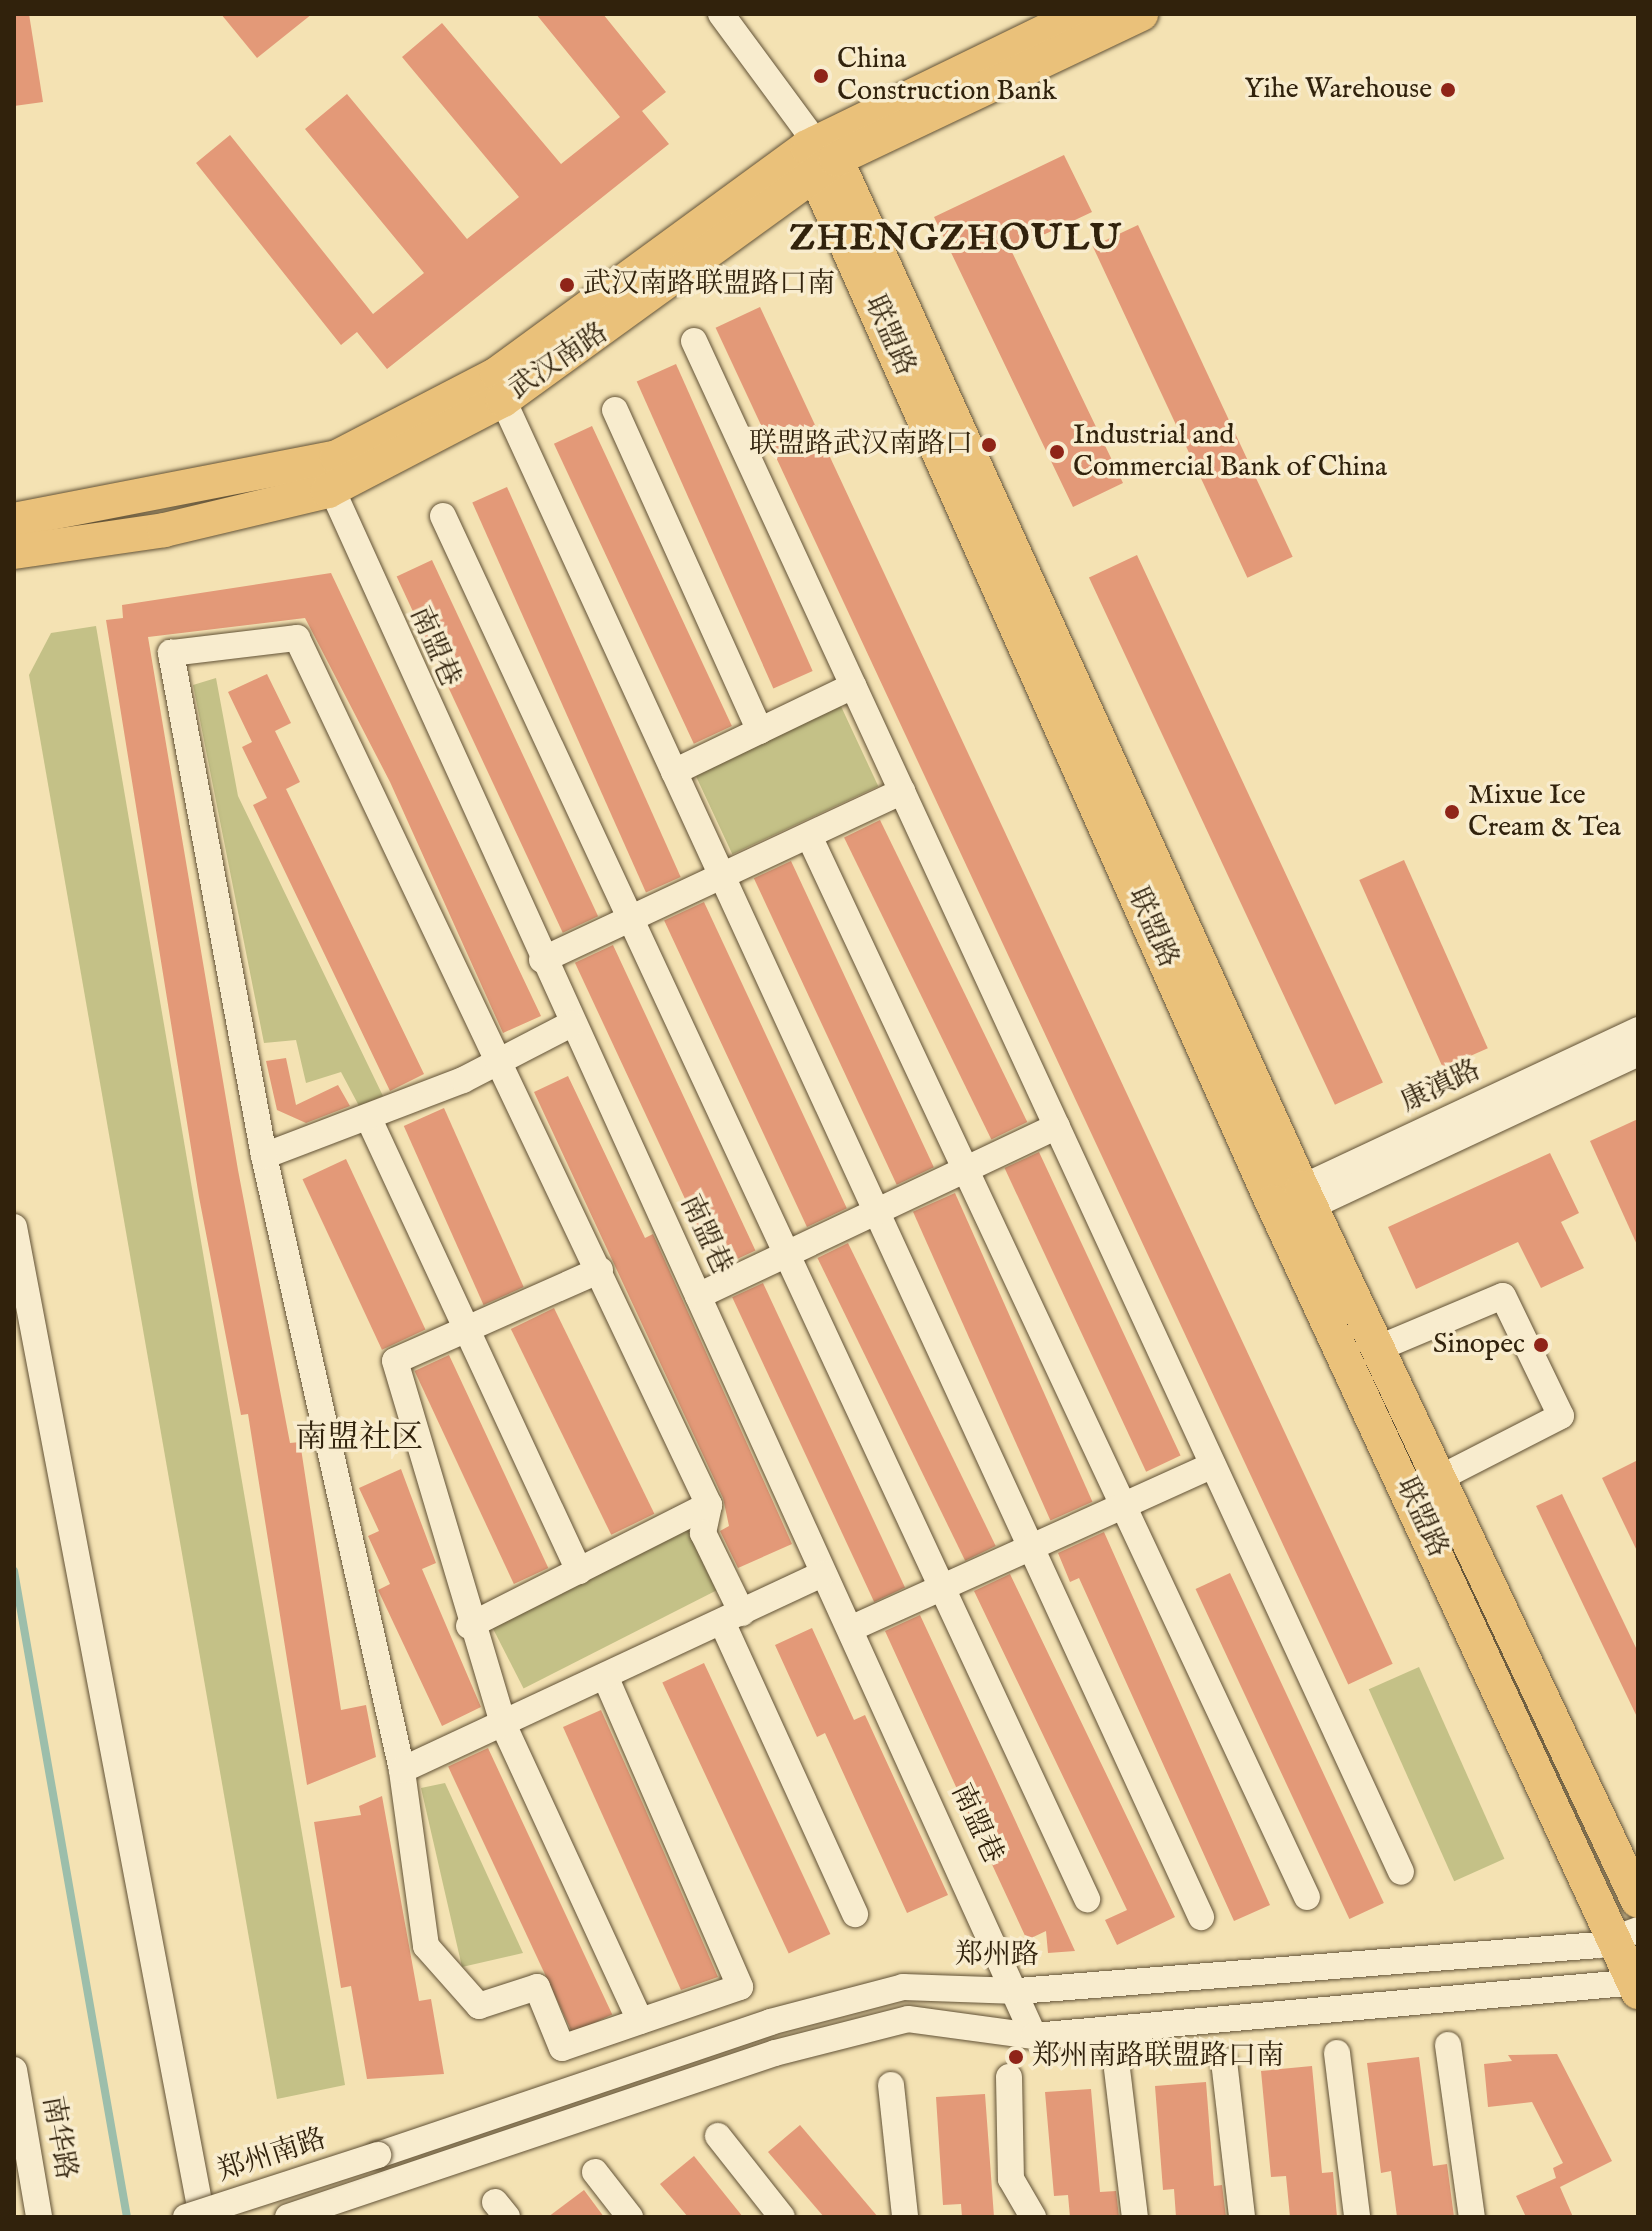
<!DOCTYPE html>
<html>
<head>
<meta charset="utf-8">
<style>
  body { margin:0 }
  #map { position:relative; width:1652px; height:2231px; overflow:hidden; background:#f4e2b3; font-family:"IM FELL English","Noto Serif SC",serif }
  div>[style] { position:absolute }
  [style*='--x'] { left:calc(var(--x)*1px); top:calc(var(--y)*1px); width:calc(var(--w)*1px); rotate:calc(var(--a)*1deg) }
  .green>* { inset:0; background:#c4c187; transform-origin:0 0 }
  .stream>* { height:8px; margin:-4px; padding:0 4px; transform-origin:4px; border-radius:4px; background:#9cbeab }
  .building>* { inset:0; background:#e39978; transform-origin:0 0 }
  .roads { filter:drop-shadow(0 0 2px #625236) drop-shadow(0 0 2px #625236) }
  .minor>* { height:26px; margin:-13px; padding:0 13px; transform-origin:13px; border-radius:13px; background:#f8ecce }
  .major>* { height:34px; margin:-17px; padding:0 17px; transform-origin:17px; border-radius:17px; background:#eac17a }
  .bridges { filter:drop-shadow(0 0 2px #625236) drop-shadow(0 0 2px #625236) }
  .minor-bridge>* { height:26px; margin:-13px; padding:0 13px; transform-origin:13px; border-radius:13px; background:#f8ecce }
  .dots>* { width:22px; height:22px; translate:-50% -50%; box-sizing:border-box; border:4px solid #f8ecce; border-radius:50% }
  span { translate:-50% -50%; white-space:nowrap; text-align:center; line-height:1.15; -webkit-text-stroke:7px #f8ecce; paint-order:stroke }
  .poi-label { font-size:28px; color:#31220c }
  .left { translate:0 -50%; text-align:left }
  .right { translate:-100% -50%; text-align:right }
  .street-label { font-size:28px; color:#31220c }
  .quarter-label { font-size:32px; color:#31220c }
  .district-label { font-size:36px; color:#31220c; font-weight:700; letter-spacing:2px }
  .frame { position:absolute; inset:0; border:16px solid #31220c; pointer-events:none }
</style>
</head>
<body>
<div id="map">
  <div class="green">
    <i style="clip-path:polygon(96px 626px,345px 2085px,277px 2099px,29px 675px,51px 633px)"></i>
    <i style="clip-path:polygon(216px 678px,238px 796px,383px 1096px,359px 1106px,341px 1072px,306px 1083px,296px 1040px,264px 1043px,193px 685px)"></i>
    <i style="left:839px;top:702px;width:93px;height:161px;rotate:65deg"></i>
    <i style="left:686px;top:1525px;width:72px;height:219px;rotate:63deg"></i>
    <i style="left:1419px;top:1667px;width:210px;height:55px;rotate:66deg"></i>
    <i style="clip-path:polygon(445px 1783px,523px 1953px,462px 1967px,421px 1788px)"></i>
  </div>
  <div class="stream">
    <i style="--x:14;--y:1571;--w:656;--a:80.08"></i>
  </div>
  <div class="building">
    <i style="clip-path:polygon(14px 14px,29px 14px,43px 102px,14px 106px)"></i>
    <i style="clip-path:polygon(221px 14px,312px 14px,257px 58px)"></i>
    <i style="clip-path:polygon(536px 14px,603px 14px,666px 92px,642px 111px,669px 144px,387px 369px,357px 332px,341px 345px,196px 163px,230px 135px,373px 314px,424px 273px,305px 129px,347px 94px,467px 239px,519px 197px,402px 57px,442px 23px,561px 164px,620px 117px)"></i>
    <i style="clip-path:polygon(1064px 155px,1092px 212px,1011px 250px,1123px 483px,1073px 507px,934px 217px)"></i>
    <i style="left:1138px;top:225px;width:366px;height:50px;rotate:65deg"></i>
    <i style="left:760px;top:307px;width:1497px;height:49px;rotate:65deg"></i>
    <i style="left:676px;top:364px;width:336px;height:43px;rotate:66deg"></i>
    <i style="left:592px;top:426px;width:331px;height:42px;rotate:65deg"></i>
    <i style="left:507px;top:487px;width:427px;height:38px;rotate:66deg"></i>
    <i style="left:1137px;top:555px;width:582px;height:53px;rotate:65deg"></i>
    <i style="left:432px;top:560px;width:393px;height:39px;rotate:65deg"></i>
    <i style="clip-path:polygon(331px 573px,541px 1016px,503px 1033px,390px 782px,305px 618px,148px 637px,238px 1170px,290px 1443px,300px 1442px,341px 1710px,366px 1705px,376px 1757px,307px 1785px,248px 1414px,241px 1415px,199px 1197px,106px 620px,123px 618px,122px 605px)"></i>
    <i style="clip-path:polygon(267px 674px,291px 723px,275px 731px,300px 782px,286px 789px,424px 1074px,390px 1091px,253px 805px,267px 798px,242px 747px,252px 742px,228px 692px)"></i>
    <i style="left:880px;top:820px;width:336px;height:40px;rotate:64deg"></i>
    <i style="left:1404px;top:860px;width:206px;height:49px;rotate:66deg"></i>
    <i style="left:791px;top:861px;width:338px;height:41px;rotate:65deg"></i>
    <i style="left:704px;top:902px;width:338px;height:44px;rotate:65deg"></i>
    <i style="left:613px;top:945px;width:337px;height:42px;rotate:65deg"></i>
    <i style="clip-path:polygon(286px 1058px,296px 1105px,338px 1085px,350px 1106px,306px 1123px,277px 1110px,266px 1061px)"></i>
    <i style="clip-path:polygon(568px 1076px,645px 1238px,653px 1234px,792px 1544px,738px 1568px,720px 1531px,729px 1526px,723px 1498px,534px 1092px)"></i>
    <i style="left:444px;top:1108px;width:196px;height:44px;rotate:66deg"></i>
    <i style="clip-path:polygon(1638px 1119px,1638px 1247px,1590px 1141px)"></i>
    <i style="left:1039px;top:1152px;width:335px;height:38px;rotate:65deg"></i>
    <i style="clip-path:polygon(1550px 1153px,1579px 1213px,1561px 1222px,1584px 1268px,1541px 1288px,1518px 1242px,1416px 1289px,1388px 1227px)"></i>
    <i style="left:346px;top:1159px;width:188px;height:48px;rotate:65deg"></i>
    <i style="left:955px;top:1193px;width:338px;height:46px;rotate:66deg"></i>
    <i style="left:848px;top:1243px;width:337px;height:34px;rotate:64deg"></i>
    <i style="left:763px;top:1283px;width:336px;height:34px;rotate:65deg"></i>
    <i style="left:554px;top:1308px;width:229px;height:48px;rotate:64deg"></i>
    <i style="left:449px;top:1355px;width:235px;height:38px;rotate:65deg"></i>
    <i style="clip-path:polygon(1638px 1460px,1638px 1553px,1602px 1478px)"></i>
    <i style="clip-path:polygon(401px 1469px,436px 1563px,422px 1569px,481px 1707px,442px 1726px,378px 1590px,390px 1584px,368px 1536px,379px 1531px,359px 1488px)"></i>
    <i style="clip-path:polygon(1562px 1494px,1638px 1652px,1638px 1719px,1536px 1506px)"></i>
    <i style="clip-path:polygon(1104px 1532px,1270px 1905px,1234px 1921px,1079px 1578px,1070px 1582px,1058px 1553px)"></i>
    <i style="left:1230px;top:1573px;width:364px;height:38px;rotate:65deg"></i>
    <i style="clip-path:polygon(1010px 1574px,1175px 1917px,1117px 1945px,1105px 1920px,1127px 1910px,974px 1591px)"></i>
    <i style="clip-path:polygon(920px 1615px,993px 1772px,1075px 1951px,1048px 1953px,1046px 1931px,1027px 1940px,957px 1789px,885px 1631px)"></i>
    <i style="clip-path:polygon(812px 1628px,854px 1720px,865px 1715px,948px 1895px,907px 1913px,825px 1733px,817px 1737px,775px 1645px)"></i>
    <i style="left:704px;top:1663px;width:299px;height:46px;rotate:65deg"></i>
    <i style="clip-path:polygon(601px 1710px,643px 1804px,718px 1977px,681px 1990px,563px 1727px)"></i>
    <i style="left:488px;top:1748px;width:294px;height:44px;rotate:65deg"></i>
    <i style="clip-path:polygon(382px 1796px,419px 2001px,431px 1999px,444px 2074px,367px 2079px,351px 1986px,341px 1988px,314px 1822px,361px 1815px,359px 1806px)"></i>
    <i style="clip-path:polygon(1557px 2054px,1612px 2161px,1560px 2187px,1573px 2217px,1526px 2217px,1516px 2196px,1556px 2178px,1553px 2168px,1563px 2163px,1532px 2102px,1488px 2107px,1484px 2064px,1512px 2061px,1508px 2055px)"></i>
    <i style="clip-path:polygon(1419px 2057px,1433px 2166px,1447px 2164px,1454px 2217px,1397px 2217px,1391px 2171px,1381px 2173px,1367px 2063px)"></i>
    <i style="clip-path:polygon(1312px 2066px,1322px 2173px,1333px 2172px,1337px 2217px,1290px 2217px,1286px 2176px,1271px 2177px,1261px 2071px)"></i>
    <i style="clip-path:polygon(1206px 2082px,1214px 2186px,1222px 2185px,1226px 2217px,1176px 2217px,1174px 2189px,1163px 2190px,1155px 2086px)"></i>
    <i style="clip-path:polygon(1091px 2089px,1100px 2192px,1116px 2191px,1119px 2217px,1070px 2217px,1068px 2195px,1054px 2196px,1045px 2092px)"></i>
    <i style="clip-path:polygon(985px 2094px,994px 2217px,962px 2217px,961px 2204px,943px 2205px,936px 2097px)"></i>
    <i style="clip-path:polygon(800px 2125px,878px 2217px,824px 2217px,768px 2152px)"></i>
    <i style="clip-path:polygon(694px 2156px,743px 2217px,688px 2217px,660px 2184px)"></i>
    <i style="clip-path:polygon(584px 2190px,604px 2217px,548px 2217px)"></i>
  </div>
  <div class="roads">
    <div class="minor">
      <i style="--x:721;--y:14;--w:160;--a:53.6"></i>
      <i style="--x:694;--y:341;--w:1686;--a:65.21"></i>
      <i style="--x:503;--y:400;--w:1670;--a:65.29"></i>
      <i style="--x:615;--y:410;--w:352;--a:65.7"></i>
      <i style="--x:325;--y:474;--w:1715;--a:65.59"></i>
      <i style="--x:443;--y:516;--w:1526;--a:65.03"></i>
      <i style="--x:674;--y:772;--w:199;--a:-25.7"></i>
      <i style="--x:809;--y:836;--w:1172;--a:64.86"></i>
      <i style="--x:542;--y:960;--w:398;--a:-25.1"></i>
      <i style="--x:368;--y:1117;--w:501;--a:65.07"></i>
      <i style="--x:264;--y:1156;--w:213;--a:-20.9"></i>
      <i style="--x:463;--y:1080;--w:122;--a:-27.4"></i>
      <i style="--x:1286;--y:1195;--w:389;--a:-25.1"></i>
      <i style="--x:1295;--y:1214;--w:379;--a:-25.1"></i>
      <i style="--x:14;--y:1227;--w:1008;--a:79.25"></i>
      <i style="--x:600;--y:1270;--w:224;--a:156.1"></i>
      <i style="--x:395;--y:1361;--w:379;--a:73.4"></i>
      <i style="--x:503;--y:1724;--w:327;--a:65.2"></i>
      <i style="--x:698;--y:1296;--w:397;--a:-25.3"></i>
      <i style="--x:1379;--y:1348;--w:134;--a:-22.8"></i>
      <i style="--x:1503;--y:1296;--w:133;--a:64.2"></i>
      <i style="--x:1561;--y:1416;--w:136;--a:152.9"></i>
      <i style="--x:722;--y:1622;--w:321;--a:65.5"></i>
      <i style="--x:469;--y:1626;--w:269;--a:-26.8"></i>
      <i style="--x:850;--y:1629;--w:398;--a:-24.3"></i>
      <i style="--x:605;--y:1676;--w:339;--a:66.5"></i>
      <i style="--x:740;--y:1987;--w:188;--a:161.1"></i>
      <i style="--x:562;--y:2048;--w:66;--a:-112.3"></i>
      <i style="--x:537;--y:1987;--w:61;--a:161.9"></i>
      <i style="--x:479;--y:2006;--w:80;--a:-131.5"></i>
      <i style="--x:426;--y:1946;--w:178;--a:-97.8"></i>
      <i style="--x:402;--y:1770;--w:629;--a:-102.67"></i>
      <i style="--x:264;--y:1156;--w:512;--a:-100.48"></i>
      <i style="--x:171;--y:653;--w:127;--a:-6.8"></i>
      <i style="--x:297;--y:638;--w:960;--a:64.58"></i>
      <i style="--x:709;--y:1505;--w:29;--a:102"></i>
      <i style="--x:703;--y:1533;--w:89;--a:64"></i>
      <i style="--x:402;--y:1770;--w:463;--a:-25"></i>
      <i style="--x:1448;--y:2045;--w:174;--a:82.1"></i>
      <i style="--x:1337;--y:2053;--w:165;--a:83"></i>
      <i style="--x:1224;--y:2061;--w:157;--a:83.4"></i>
      <i style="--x:1117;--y:2069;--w:149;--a:83.1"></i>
      <i style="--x:14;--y:2070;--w:149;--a:80.3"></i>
      <i style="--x:1009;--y:2077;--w:102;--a:88.9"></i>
      <i style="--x:1011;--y:2179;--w:44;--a:59.9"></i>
      <i style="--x:891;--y:2085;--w:133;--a:83.9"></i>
      <i style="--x:718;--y:2136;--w:103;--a:51.7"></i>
      <i style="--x:378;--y:2155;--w:414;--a:-18.7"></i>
      <i style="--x:770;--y:2022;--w:138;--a:-14.7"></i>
      <i style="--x:903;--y:1987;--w:115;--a:2"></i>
      <i style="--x:1018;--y:1991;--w:582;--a:-4.53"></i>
      <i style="--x:1598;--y:1945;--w:43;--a:-20.6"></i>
      <i style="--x:595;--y:2172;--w:57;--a:52.1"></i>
      <i style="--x:495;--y:2202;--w:19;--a:51"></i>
      <i style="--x:288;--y:2217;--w:514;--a:-18.61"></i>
      <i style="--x:775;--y:2053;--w:137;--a:-14.3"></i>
      <i style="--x:908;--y:2019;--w:127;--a:7.7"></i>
      <i style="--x:1034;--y:2036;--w:606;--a:-5.11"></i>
    </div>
    <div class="major">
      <i style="--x:816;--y:143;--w:29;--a:94"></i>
      <i style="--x:814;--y:172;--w:1127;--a:66.03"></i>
      <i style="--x:1272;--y:1202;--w:871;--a:65.14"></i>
      <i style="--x:816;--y:143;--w:26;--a:39"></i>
      <i style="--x:836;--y:159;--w:1130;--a:65.64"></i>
      <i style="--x:1302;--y:1188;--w:788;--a:64.77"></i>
      <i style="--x:14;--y:520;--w:329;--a:-11"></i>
      <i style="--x:337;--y:457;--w:180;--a:-27.4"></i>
      <i style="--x:497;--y:374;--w:384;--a:-36.2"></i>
      <i style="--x:807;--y:147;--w:305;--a:-25.9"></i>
      <i style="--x:14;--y:552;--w:152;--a:-8.3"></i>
      <i style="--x:164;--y:530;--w:169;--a:-13.4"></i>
      <i style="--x:328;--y:491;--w:197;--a:-27.5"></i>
      <i style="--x:503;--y:400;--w:411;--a:-35.9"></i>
      <i style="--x:836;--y:159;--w:338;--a:-25.4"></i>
    </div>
  </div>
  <div class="bridges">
    <div class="minor-bridge">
      <i style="--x:186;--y:2217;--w:202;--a:-17.9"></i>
    </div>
  </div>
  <div class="dots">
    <i style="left:821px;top:76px;background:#8f2418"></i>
    <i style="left:1448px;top:90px;background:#8f2418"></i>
    <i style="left:567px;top:285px;background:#8f2418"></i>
    <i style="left:989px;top:445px;background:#8f2418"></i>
    <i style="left:1057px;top:452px;background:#8f2418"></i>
    <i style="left:1452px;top:812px;background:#8f2418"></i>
    <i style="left:1541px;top:1345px;background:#8f2418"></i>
    <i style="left:1016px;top:2057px;background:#8f2418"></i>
  </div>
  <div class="poi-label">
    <span class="left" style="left:837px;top:76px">China<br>Construction Bank</span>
    <span class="right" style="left:1432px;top:90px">Yihe Warehouse</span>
    <span class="left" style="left:583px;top:285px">武汉南路联盟路口南</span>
    <span class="left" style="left:1073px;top:452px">Industrial and<br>Commercial Bank of China</span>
    <span class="right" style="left:973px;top:445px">联盟路武汉南路口</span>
    <span class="left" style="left:1468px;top:812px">Mixue Ice<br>Cream &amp; Tea</span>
    <span class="right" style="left:1525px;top:1345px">Sinopec</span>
    <span class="left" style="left:1032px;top:2057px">郑州南路联盟路口南</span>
  </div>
  <div class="street-label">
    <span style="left:889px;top:336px;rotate:66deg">联盟路</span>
    <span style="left:559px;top:362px;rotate:-34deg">武汉南路</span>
    <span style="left:434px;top:647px;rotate:66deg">南盟巷</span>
    <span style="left:1152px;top:928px;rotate:66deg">联盟路</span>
    <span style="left:1441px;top:1087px;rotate:-25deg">康滇路</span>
    <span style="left:705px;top:1235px;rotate:65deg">南盟巷</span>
    <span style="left:1421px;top:1518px;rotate:65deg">联盟路</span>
    <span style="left:976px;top:1824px;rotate:65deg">南盟巷</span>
    <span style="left:997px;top:1956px">郑州路</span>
    <span style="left:58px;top:2138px;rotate:80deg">南华路</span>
    <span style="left:272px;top:2156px;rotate:-18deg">郑州南路</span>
  </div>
  <div class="quarter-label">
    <span style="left:359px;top:1439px">南盟社区</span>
  </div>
  <div class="district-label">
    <span style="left:956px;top:240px">ZHENGZHOULU</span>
  </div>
  <div class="frame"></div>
</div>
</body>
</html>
